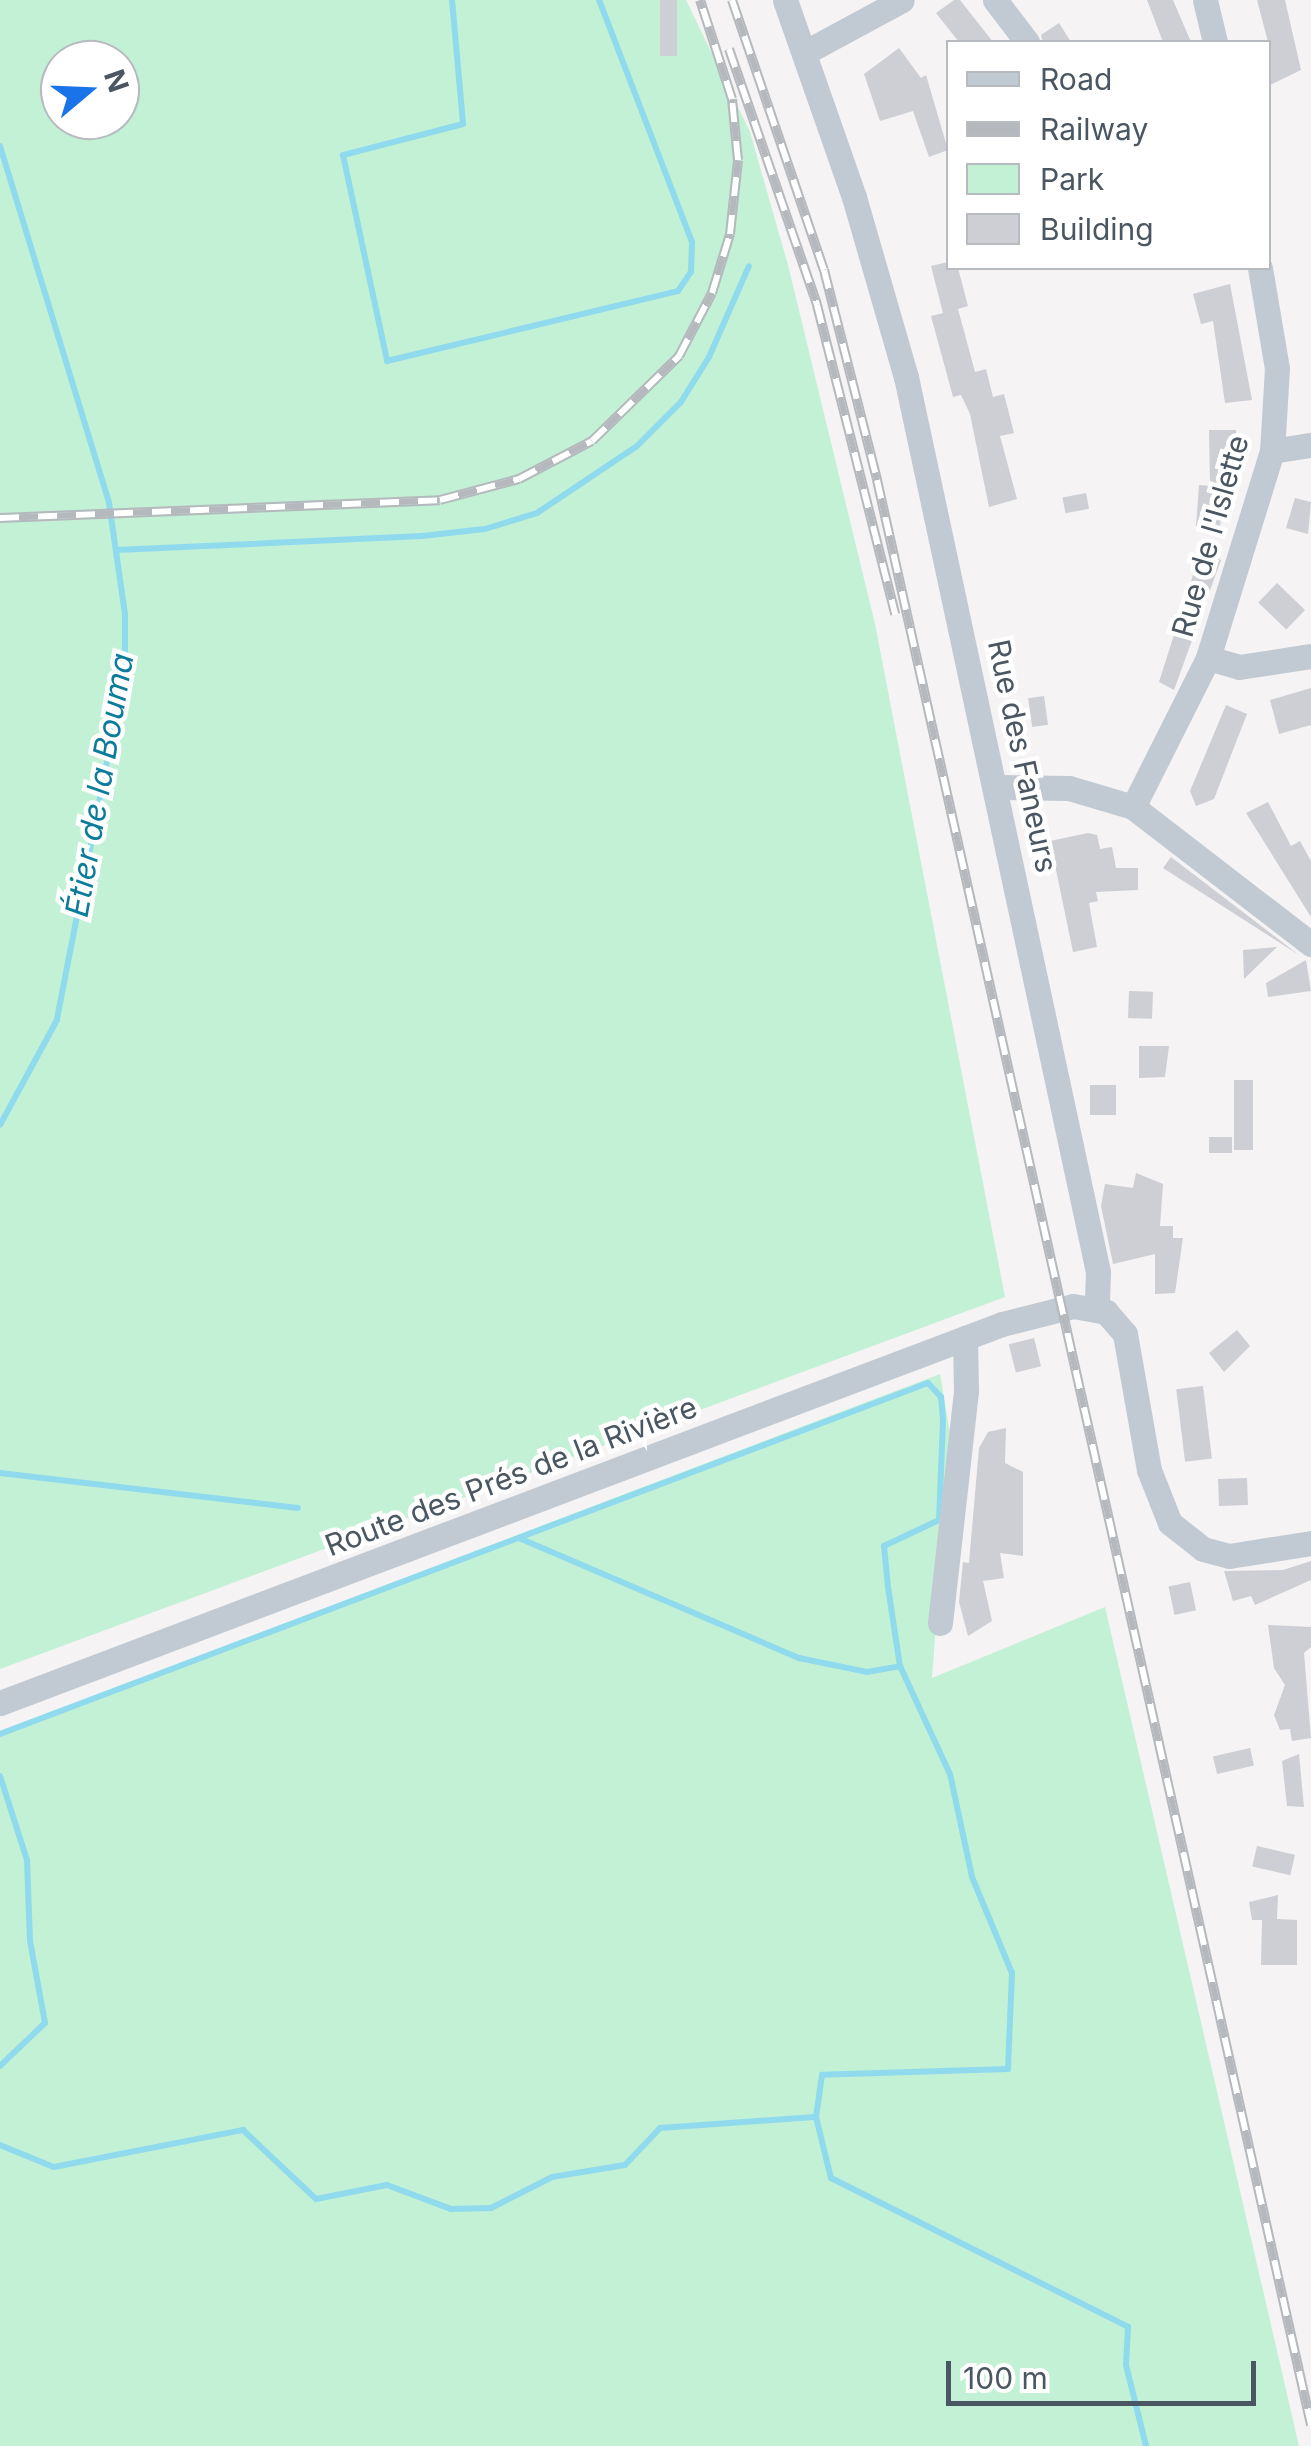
<!DOCTYPE html>
<html>
<head>
<meta charset="utf-8">
<style>
  body { margin:0 }
  #map { position:relative; width:1311px; height:2446px; overflow:hidden; background:#f5f3f3; font-family:Inter,sans-serif }
  div>[style] { position:absolute }
  [style*='--x'] { left:calc(var(--x)*1px); top:calc(var(--y)*1px); width:calc(var(--w)*1px); rotate:calc(var(--a)*1deg) }
  .green>* { inset:0; background:#c3f1d5 }
  .stream>* { height:6px; margin:-3px; padding:0 3px; transform-origin:3px; border-radius:3px; background:#90daee }
  .building>* { inset:0; background:#cdcfd5; transform-origin:0 0 }
  .minor>* { height:25px; margin:-12.5px; padding:0 12.5px; transform-origin:12.5px; border-radius:12.5px; background:#c1cad2 }
  .rail>* { height:10px; margin-top:-5px; transform-origin:0; background:repeating-linear-gradient(90deg,#fff 0 19px,#b5b8bd 0 38px); box-sizing:border-box; border-block:2px solid #b5b8bd }
  span { translate:-50% -50%; white-space:nowrap; text-align:center; line-height:1.15; -webkit-text-stroke:9px #fff; paint-order:stroke }
  .street-label { font-size:30px; color:#4a5661 }
  .water-label { font-size:32px; color:#0c7c9b; font-style:italic }
  .legend { position:absolute; left:946px; top:40px; width:325px; height:230px; box-sizing:border-box; background:#fff; border:2px solid #b7bbc0; margin:0; padding:12px 18px; list-style:none; font-size:30px; color:#4a5661 }
  .legend li { display:flex; align-items:center; gap:20px; height:50px }
  .legend b { width:50px; border:2px solid #b7bbc0 }
  .north { position:absolute; left:40px; top:40px; width:100px; height:100px; box-sizing:border-box; background:#fff; border:2px solid #b7bbc0; border-radius:50%; rotate:71deg; font-size:28px; font-weight:700; line-height:40px; text-align:center; color:#4a5661 }
  .north::after { content:''; display:block; margin:auto; width:35px; height:45px; background:#1a73e8; clip-path:polygon(50% 0,100% 100%,50% 72%,0 100%) }
  .scale { position:absolute; left:946px; top:2361px; width:310px; height:45px; box-sizing:border-box; border:5px solid #4a5661; border-top:0; padding-left:12px; font-size:30px; line-height:35px; white-space:nowrap; color:#4a5661; -webkit-text-stroke:8px #fff; paint-order:stroke }
</style>
</head>
<body>
<div id="map">
  <div class="green">
    <i style="clip-path:polygon(evenodd,0 0,686px 0,750px 132px,788px 265px,875px 624px,1005px 1297px,0 1669px,0 0,60px 60px,120px 60px,120px 120px,60px 120px,60px 60px)"></i>
    <i style="clip-path:polygon(940px 1374px,950px 1433px,932px 1678px,1105px 1607px,1299px 2446px,0 2446px,0 1732px)"></i>
  </div>
  <div class="stream">
    <i style="--x:452;--y:0;--w:124;--a:84.9"></i>
    <i style="--x:463;--y:124;--w:124;--a:165.5"></i>
    <i style="--x:343;--y:155;--w:211;--a:77.9"></i>
    <i style="--x:387;--y:361;--w:299;--a:-13.5"></i>
    <i style="--x:678;--y:291;--w:23;--a:-56"></i>
    <i style="--x:691;--y:272;--w:30;--a:-88"></i>
    <i style="--x:692;--y:242;--w:259;--a:-111"></i>
    <i style="--x:0;--y:146;--w:373;--a:73"></i>
    <i style="--x:109;--y:503;--w:112;--a:81.8"></i>
    <i style="--x:125;--y:614;--w:55;--a:90"></i>
    <i style="--x:125;--y:669;--w:358;--a:101"></i>
    <i style="--x:57;--y:1020;--w:119;--a:118.5"></i>
    <i style="--x:116;--y:550;--w:306;--a:-2.6"></i>
    <i style="--x:422;--y:536;--w:63;--a:-6.3"></i>
    <i style="--x:485;--y:529;--w:54;--a:-17.1"></i>
    <i style="--x:537;--y:513;--w:120;--a:-33.8"></i>
    <i style="--x:637;--y:446;--w:62;--a:-45"></i>
    <i style="--x:681;--y:402;--w:53;--a:-58.1"></i>
    <i style="--x:709;--y:357;--w:99;--a:-66.3"></i>
    <i style="--x:0;--y:1473;--w:300;--a:6.7"></i>
    <i style="--x:519;--y:1538;--w:305;--a:23.2"></i>
    <i style="--x:799;--y:1658;--w:69;--a:11.6"></i>
    <i style="--x:867;--y:1672;--w:34;--a:-10"></i>
    <i style="--x:0;--y:1734;--w:992;--a:-20.72"></i>
    <i style="--x:928;--y:1383;--w:19;--a:47"></i>
    <i style="--x:941;--y:1397;--w:24;--a:85"></i>
    <i style="--x:943;--y:1421;--w:99;--a:92.3"></i>
    <i style="--x:939;--y:1520;--w:61;--a:154.7"></i>
    <i style="--x:884;--y:1546;--w:41;--a:84.4"></i>
    <i style="--x:888;--y:1587;--w:80;--a:81.4"></i>
    <i style="--x:900;--y:1666;--w:119;--a:65.2"></i>
    <i style="--x:950;--y:1774;--w:105;--a:77.9"></i>
    <i style="--x:972;--y:1877;--w:104;--a:67.4"></i>
    <i style="--x:1012;--y:1973;--w:96;--a:92.4"></i>
    <i style="--x:1008;--y:2069;--w:186;--a:178.2"></i>
    <i style="--x:822;--y:2075;--w:42;--a:98.1"></i>
    <i style="--x:816;--y:2117;--w:63;--a:76.2"></i>
    <i style="--x:831;--y:2178;--w:332;--a:26.6"></i>
    <i style="--x:1128;--y:2327;--w:38;--a:93"></i>
    <i style="--x:1126;--y:2365;--w:83;--a:76.1"></i>
    <i style="--x:0;--y:1776;--w:88;--a:72.2"></i>
    <i style="--x:27;--y:1860;--w:81;--a:87.9"></i>
    <i style="--x:30;--y:1941;--w:83;--a:79.6"></i>
    <i style="--x:45;--y:2023;--w:62;--a:136.3"></i>
    <i style="--x:0;--y:2145;--w:58;--a:22.2"></i>
    <i style="--x:54;--y:2167;--w:193;--a:-11.1"></i>
    <i style="--x:243;--y:2130;--w:100;--a:43.4"></i>
    <i style="--x:316;--y:2199;--w:72;--a:-11.2"></i>
    <i style="--x:387;--y:2185;--w:68;--a:20.6"></i>
    <i style="--x:451;--y:2209;--w:40;--a:-1.4"></i>
    <i style="--x:491;--y:2208;--w:68;--a:-26.9"></i>
    <i style="--x:552;--y:2177;--w:74;--a:-9.3"></i>
    <i style="--x:625;--y:2165;--w:51;--a:-46.6"></i>
    <i style="--x:660;--y:2128;--w:155;--a:-4.1"></i>
  </div>
  <div class="building">
    <i style="left:660px;top:0;width:17px;height:56px"></i>
    <i style="clip-path:polygon(954px 0,960px 0,993px 42px,959px 42px,936px 13px)"></i>
    <i style="clip-path:polygon(1147px 0,1173px 0,1191px 42px,1163px 42px)"></i>
    <i style="clip-path:polygon(1257px 0,1285px 0,1301px 70px,1268px 86px,1268px 42px)"></i>
    <i style="clip-path:polygon(1059px 23px,1071px 42px,1043px 42px,1041px 35px)"></i>
    <i style="clip-path:polygon(899px 48px,921px 78px,926px 75px,948px 150px,929px 157px,913px 111px,880px 121px,864px 74px)"></i>
    <i style="clip-path:polygon(948px 262px,948px 268px,958px 268px,968px 306px,958px 309px,975px 372px,986px 369px,993px 397px,1004px 394px,1014px 433px,1000px 436px,1017px 499px,989px 507px,970px 414px,961px 395px,953px 397px,931px 316px,943px 313px,931px 266px)"></i>
    <i style="clip-path:polygon(1230px 284px,1252px 400px,1225px 403px,1213px 321px,1201px 324px,1193px 294px)"></i>
    <i style="clip-path:polygon(1209px 430px,1236px 430px,1237px 465px,1225px 465px,1220px 528px,1196px 526px,1199px 485px,1210px 486px)"></i>
    <i style="left:1086px;top:493px;width:16px;height:24px;rotate:79deg"></i>
    <i style="clip-path:polygon(1295px 498px,1311px 502px,1308px 534px,1286px 528px)"></i>
    <i style="clip-path:polygon(1200px 553px,1221px 560px,1174px 690px,1159px 682px)"></i>
    <i style="left:1277px;top:583px;width:39px;height:27px;rotate:44deg"></i>
    <i style="clip-path:polygon(1311px 688px,1311px 725px,1279px 734px,1270px 700px)"></i>
    <i style="left:1044px;top:696px;width:29px;height:16px;rotate:82deg"></i>
    <i style="clip-path:polygon(1226px 705px,1247px 714px,1214px 799px,1196px 806px,1190px 791px)"></i>
    <i style="clip-path:polygon(1268px 802px,1291px 846px,1300px 841px,1311px 861px,1311px 917px,1246px 813px)"></i>
    <i style="clip-path:polygon(1088px 833px,1097px 835px,1100px 849px,1112px 847px,1116px 868px,1138px 868px,1138px 890px,1096px 892px,1098px 901px,1089px 903px,1097px 947px,1073px 952px,1050px 841px)"></i>
    <i style="clip-path:polygon(1171px 857px,1299px 955px,1163px 868px)"></i>
    <i style="clip-path:polygon(1277px 947px,1244px 979px,1243px 950px)"></i>
    <i style="clip-path:polygon(1306px 960px,1311px 991px,1268px 997px,1266px 983px)"></i>
    <i style="left:1129px;top:991px;width:24px;height:27px;rotate:2deg"></i>
    <i style="clip-path:polygon(1139px 1046px,1169px 1046px,1165px 1077px,1139px 1078px)"></i>
    <i style="left:1234px;top:1080px;width:19px;height:70px"></i>
    <i style="left:1116px;top:1085px;width:30px;height:26px;rotate:90deg"></i>
    <i style="left:1209px;top:1137px;width:23px;height:16px"></i>
    <i style="clip-path:polygon(1136px 1173px,1163px 1184px,1160px 1226px,1173px 1226px,1173px 1238px,1183px 1238px,1175px 1293px,1155px 1294px,1155px 1254px,1113px 1264px,1101px 1206px,1105px 1184px,1133px 1188px)"></i>
    <i style="clip-path:polygon(1237px 1330px,1250px 1346px,1224px 1372px,1209px 1353px)"></i>
    <i style="left:1034px;top:1338px;width:29px;height:26px;rotate:76deg"></i>
    <i style="left:1203px;top:1386px;width:73px;height:27px;rotate:83deg"></i>
    <i style="clip-path:polygon(1006px 1428px,1005px 1463px,1023px 1472px,1023px 1556px,1000px 1553px,1004px 1578px,983px 1581px,992px 1621px,968px 1636px,959px 1602px,963px 1562px,969px 1563px,979px 1448px,988px 1432px)"></i>
    <i style="left:1247px;top:1478px;width:27px;height:29px;rotate:88deg"></i>
    <i style="clip-path:polygon(1311px 1561px,1311px 1580px,1255px 1605px,1251px 1596px,1233px 1601px,1224px 1571px,1283px 1570px)"></i>
    <i style="left:1190px;top:1582px;width:29px;height:22px;rotate:78deg"></i>
    <i style="clip-path:polygon(1268px 1625px,1311px 1627px,1311px 1647px,1304px 1653px,1311px 1738px,1292px 1741px,1290px 1729px,1280px 1730px,1274px 1715px,1285px 1685px,1274px 1668px)"></i>
    <i style="left:1250px;top:1748px;width:18px;height:38px;rotate:77deg"></i>
    <i style="clip-path:polygon(1299px 1754px,1304px 1807px,1287px 1806px,1282px 1761px)"></i>
    <i style="left:1257px;top:1846px;width:39px;height:21px;rotate:13deg"></i>
    <i style="clip-path:polygon(1278px 1895px,1277px 1919px,1297px 1920px,1297px 1965px,1261px 1965px,1262px 1920px,1252px 1920px,1249px 1902px)"></i>
  </div>
  <div class="minor">
    <i style="--x:785;--y:0;--w:209;--a:70.7"></i>
    <i style="--x:854;--y:197;--w:187;--a:73.9"></i>
    <i style="--x:906;--y:377;--w:915;--a:77.89"></i>
    <i style="--x:1098;--y:1272;--w:36;--a:92"></i>
    <i style="--x:995;--y:0;--w:53;--a:52.7"></i>
    <i style="--x:1205;--y:0;--w:43;--a:76.6"></i>
    <i style="--x:804;--y:53;--w:111;--a:-28.4"></i>
    <i style="--x:1260;--y:268;--w:101;--a:80.4"></i>
    <i style="--x:1277;--y:368;--w:83;--a:93.4"></i>
    <i style="--x:1272;--y:451;--w:217;--a:107.2"></i>
    <i style="--x:1208;--y:658;--w:167;--a:116.7"></i>
    <i style="--x:1133;--y:807;--w:225;--a:37.6"></i>
    <i style="--x:1272;--y:451;--w:39;--a:-9"></i>
    <i style="--x:1208;--y:658;--w:32;--a:16"></i>
    <i style="--x:1239;--y:667;--w:73;--a:-8.7"></i>
    <i style="--x:996;--y:787;--w:73;--a:0.8"></i>
    <i style="--x:1069;--y:788;--w:67;--a:16.5"></i>
    <i style="--x:940;--y:1623;--w:234;--a:-83.6"></i>
    <i style="--x:966;--y:1390;--w:52;--a:-91.1"></i>
    <i style="--x:0;--y:1703;--w:1071;--a:-20.72"></i>
    <i style="--x:1002;--y:1324;--w:73;--a:-14.2"></i>
    <i style="--x:1073;--y:1306;--w:34;--a:10"></i>
    <i style="--x:1106;--y:1312;--w:29;--a:49"></i>
    <i style="--x:1125;--y:1334;--w:138;--a:80"></i>
    <i style="--x:1149;--y:1470;--w:57;--a:68.4"></i>
    <i style="--x:1170;--y:1523;--w:42;--a:38.2"></i>
    <i style="--x:1203;--y:1549;--w:27;--a:15"></i>
    <i style="--x:1229;--y:1556;--w:83;--a:-9"></i>
  </div>
  <div class="rail">
    <i style="--x:732;--y:0;--w:285;--a:71.2"></i>
    <i style="--x:824;--y:270;--w:217;--a:75.8"></i>
    <i style="--x:877;--y:480;--w:1993;--a:77.42"></i>
    <i style="--x:729;--y:49;--w:271;--a:71"></i>
    <i style="--x:817;--y:305;--w:319;--a:75.8"></i>
    <i style="--x:0;--y:518;--w:440;--a:-2.3"></i>
    <i style="--x:440;--y:500;--w:82;--a:-14.9"></i>
    <i style="--x:519;--y:479;--w:82;--a:-27.5"></i>
    <i style="--x:592;--y:441;--w:122;--a:-44.3"></i>
    <i style="--x:679;--y:356;--w:71;--a:-62.4"></i>
    <i style="--x:712;--y:293;--w:62;--a:-73"></i>
    <i style="--x:730;--y:234;--w:74;--a:-83.8"></i>
    <i style="--x:738;--y:160;--w:61;--a:-95.6"></i>
    <i style="--x:732;--y:99;--w:104;--a:-107.9"></i>
  </div>
  <div class="street-label">
    <span style="left:1210px;top:536px;rotate:-74deg">Rue de l'Islette</span>
    <span style="left:1023px;top:756px;rotate:78deg">Rue des Faneurs</span>
    <span style="left:511px;top:1476px;rotate:-21deg">Route des Prés de la Rivière</span>
  </div>
  <div class="water-label">
    <span style="left:100px;top:785px;rotate:-80deg">Étier de la Bouma</span>
  </div>
  <ul class="legend">
  <li><b style="height:12px;background:#c1cad2"></b>Road</li>
  <li><b style="height:12px;background:#b5b8bd"></b>Railway</li>
  <li><b style="height:28px;background:#c3f1d5"></b>Park</li>
  <li><b style="height:28px;background:#cdcfd5"></b>Building</li>
  </ul>
  <div class="north">N</div>
  <div class="scale">100 m</div>
</div>
</body>
</html>
